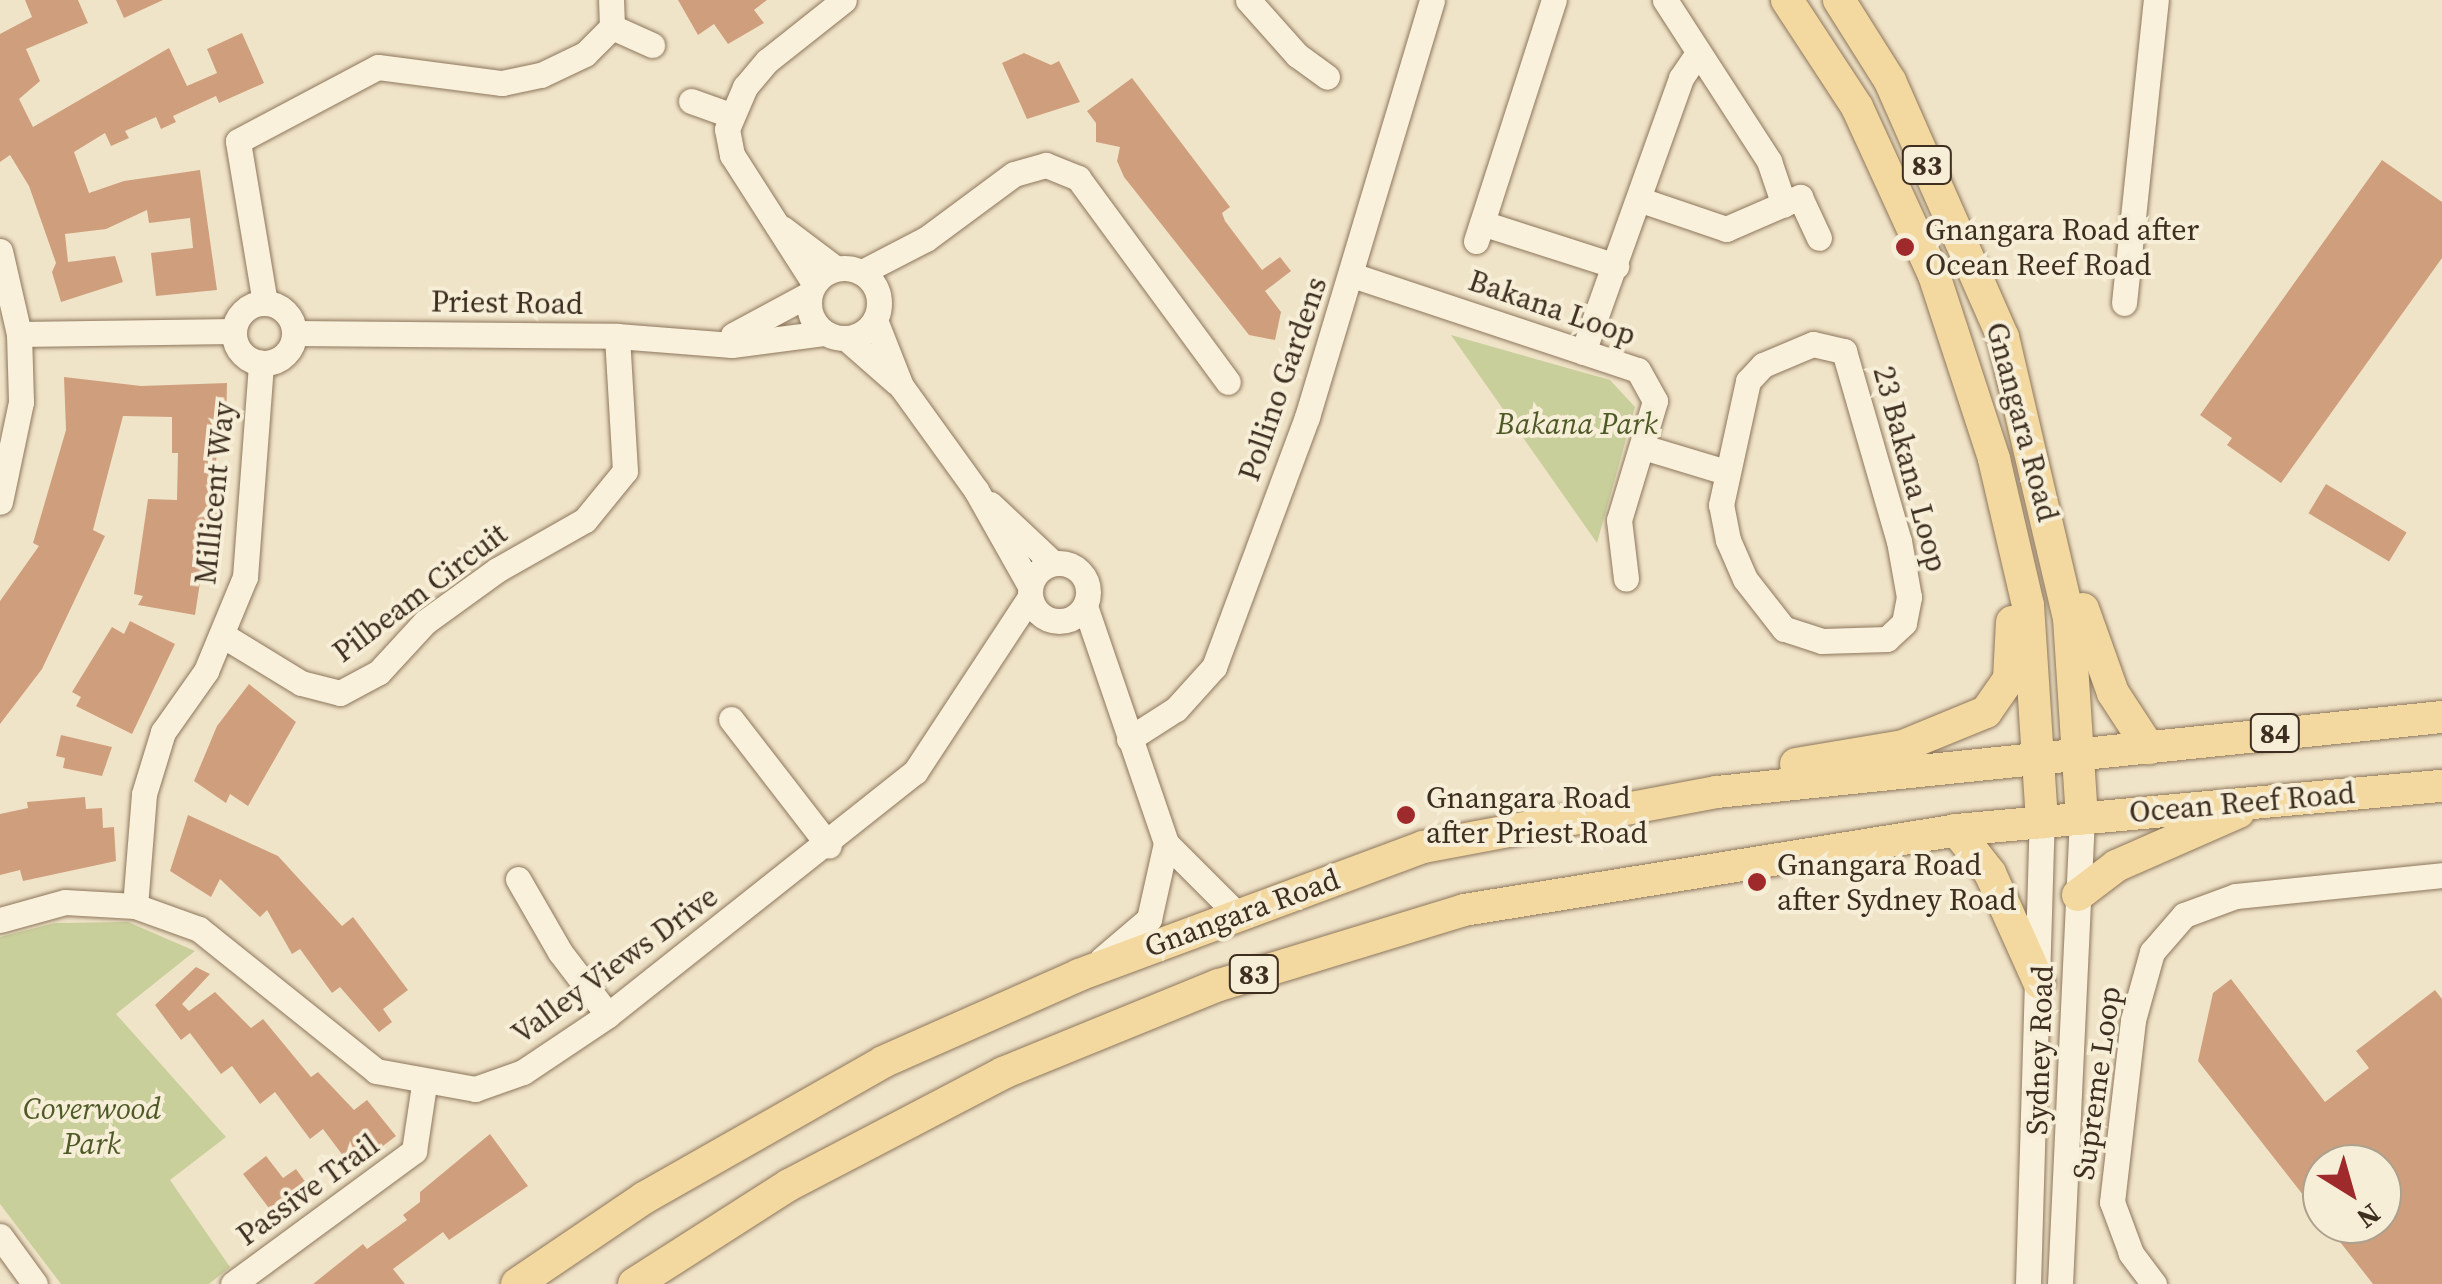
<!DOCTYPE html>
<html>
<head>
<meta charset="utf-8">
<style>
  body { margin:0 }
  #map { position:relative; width:2442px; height:1284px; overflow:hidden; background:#f0e4c8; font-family:"Source Serif 4",serif }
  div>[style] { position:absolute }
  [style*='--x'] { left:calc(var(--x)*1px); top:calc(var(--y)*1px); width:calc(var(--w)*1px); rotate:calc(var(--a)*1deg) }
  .green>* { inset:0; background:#c9cf9b }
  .building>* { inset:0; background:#cf9f7d; transform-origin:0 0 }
  .roads { filter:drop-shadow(0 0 2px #8d765c) drop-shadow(0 0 2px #8d765c) }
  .minor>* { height:25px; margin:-12.5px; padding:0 12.5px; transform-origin:12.5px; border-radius:12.5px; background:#faf1dc }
  .minor>.ring { margin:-12.5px; padding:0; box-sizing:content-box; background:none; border:25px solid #faf1dc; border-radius:50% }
  .major>* { height:32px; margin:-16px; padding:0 16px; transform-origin:16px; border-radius:16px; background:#f3d9a0 }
  .dots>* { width:28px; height:28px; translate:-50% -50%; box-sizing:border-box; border:5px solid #f7eed8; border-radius:50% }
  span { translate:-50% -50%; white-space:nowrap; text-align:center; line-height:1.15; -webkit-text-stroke:8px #f7eed8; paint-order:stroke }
  .shield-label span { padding:2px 8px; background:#f7eed8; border:2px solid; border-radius:8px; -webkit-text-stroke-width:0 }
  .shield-label { font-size:28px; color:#3d2e20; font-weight:700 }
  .poi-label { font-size:30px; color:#3d2e20 }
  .left { translate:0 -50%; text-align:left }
  .street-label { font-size:30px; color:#3d2e20 }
  .park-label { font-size:30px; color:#4d5a26; font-style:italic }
  .north { position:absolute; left:2302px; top:1144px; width:100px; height:100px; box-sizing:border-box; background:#f7eed8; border:2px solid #ada18e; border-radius:50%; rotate:143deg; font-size:28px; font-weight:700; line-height:40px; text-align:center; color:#3d2e20 }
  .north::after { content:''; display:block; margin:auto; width:35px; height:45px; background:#9e2a2b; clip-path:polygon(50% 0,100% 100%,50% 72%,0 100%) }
</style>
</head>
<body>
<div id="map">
  <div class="green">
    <i style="clip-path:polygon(1451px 335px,1610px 380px,1635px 407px,1597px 543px)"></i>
    <i style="clip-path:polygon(128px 922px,195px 951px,116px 1014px,226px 1137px,170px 1180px,230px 1267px,209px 1284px,61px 1284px,0 1204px,0 937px,55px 923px)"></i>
  </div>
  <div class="building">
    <i style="clip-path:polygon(25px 0,78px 0,88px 23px,26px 49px,40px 81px,19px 99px,33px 127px,169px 48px,187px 86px,217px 73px,207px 49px,242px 33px,264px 83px,219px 103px,216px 96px,173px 116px,176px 122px,161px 129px,156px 117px,125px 131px,129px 138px,111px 146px,105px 133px,74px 152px,89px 193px,124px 181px,200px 170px,217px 290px,156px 296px,151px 253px,193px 248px,190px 218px,149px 223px,147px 210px,106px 229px,65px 234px,68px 262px,115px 256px,123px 282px,61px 302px,52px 272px,56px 263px,29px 186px,10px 155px,0 162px,0 34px,32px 17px)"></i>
    <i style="clip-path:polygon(116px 0,163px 0,124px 18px)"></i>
    <i style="clip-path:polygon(678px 0,767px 0,754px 10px,764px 23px,728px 44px,714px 24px,698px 35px)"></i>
    <i style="clip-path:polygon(1024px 53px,1051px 65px,1059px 61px,1080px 102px,1027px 119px,1002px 63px)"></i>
    <i style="clip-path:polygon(1132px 78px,1230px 207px,1222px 213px,1225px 221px,1262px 270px,1280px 257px,1291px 271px,1265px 291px,1281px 312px,1275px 340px,1249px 335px,1124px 177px,1117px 161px,1120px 147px,1096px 142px,1096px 123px,1087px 111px)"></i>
    <i style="clip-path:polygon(2382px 160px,2442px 202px,2442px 258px,2281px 483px,2227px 445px,2232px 438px,2200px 415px)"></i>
    <i style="clip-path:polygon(64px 377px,141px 386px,227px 383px,226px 432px,218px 431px,216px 464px,221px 518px,208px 530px,195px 615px,138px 605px,143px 596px,134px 594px,148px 499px,177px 500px,178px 453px,172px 453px,172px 417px,123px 416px,93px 530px,105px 536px,42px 669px,0 724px,0 601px,39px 546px,33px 543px,66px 430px)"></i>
    <i style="left:2326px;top:484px;width:94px;height:34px;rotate:31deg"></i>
    <i style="clip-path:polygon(130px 621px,175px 644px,132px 734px,76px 706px,81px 697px,72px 692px,112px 627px,124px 634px)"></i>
    <i style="clip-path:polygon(249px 684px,296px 722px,248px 806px,230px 794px,226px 803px,194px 781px,217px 726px)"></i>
    <i style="clip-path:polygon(61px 735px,112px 747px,102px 776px,63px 768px,65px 758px,56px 756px)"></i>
    <i style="clip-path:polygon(85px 797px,86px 809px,102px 808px,103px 828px,114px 827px,116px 861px,23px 881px,20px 870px,0 875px,0 814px,28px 808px,27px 802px)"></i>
    <i style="clip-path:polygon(188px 815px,278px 856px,342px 926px,353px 917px,408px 990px,383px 1009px,392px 1022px,379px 1032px,340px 987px,332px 993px,300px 949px,292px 954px,267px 910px,260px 917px,220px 879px,211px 897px,170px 871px)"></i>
    <i style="clip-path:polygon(196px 967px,210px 974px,182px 1004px,189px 1011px,215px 992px,251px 1028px,263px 1019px,311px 1077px,318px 1072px,354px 1110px,367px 1100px,396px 1136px,353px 1169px,323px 1129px,310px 1139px,275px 1092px,260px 1104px,232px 1066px,221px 1074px,190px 1033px,181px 1040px,155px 1005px)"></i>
    <i style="clip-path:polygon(2231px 979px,2325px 1102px,2369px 1068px,2356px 1051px,2435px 990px,2442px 999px,2442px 1284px,2373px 1284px,2326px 1224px,2382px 1224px,2382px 1164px,2322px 1164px,2322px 1219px,2198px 1061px,2213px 993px)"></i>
    <i style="clip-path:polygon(490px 1134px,528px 1186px,449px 1240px,443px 1232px,393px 1269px,405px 1284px,313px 1284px,363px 1244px,367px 1249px,407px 1220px,403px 1215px,420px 1202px,420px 1192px)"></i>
    <i style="clip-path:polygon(266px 1156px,283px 1178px,296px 1169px,309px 1187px,275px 1216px,243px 1174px)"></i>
  </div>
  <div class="roads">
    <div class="minor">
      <i style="--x:1248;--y:0;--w:74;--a:48.3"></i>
      <i style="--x:1297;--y:55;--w:37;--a:36"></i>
      <i style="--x:1665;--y:0;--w:192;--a:57.1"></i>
      <i style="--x:1769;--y:161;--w:46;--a:71.2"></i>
      <i style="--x:612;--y:27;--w:44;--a:24.2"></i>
      <i style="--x:691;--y:101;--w:41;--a:19.7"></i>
      <i style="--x:1641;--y:200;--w:90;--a:18.8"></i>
      <i style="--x:1726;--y:229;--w:81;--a:-23.4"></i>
      <i style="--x:1800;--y:197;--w:45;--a:65.1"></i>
      <i style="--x:1482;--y:223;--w:141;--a:17.8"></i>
      <i style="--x:782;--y:228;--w:66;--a:37"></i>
      <i style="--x:1476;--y:241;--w:253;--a:-72.1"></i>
      <i style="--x:0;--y:251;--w:85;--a:77.1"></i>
      <i style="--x:19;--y:334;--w:68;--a:88.3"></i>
      <i style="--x:21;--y:402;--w:102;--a:101.9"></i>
      <i class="ring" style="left:809px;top:268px;width:45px;height:45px"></i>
      <i style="--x:862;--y:272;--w:72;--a:-27.3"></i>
      <i style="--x:926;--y:239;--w:109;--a:-36.5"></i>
      <i style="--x:1014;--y:174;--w:33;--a:-16"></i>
      <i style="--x:1046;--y:165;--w:35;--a:22"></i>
      <i style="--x:1078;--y:178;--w:253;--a:53.7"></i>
      <i style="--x:1352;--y:275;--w:301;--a:18.4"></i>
      <i style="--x:1638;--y:370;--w:35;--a:61"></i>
      <i style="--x:1655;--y:401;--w:124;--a:106.8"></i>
      <i style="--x:1619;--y:520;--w:59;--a:83.2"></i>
      <i style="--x:814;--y:283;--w:152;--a:-122.6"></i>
      <i style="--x:732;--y:155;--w:26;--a:-101"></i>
      <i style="--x:727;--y:129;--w:46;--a:-66.8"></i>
      <i style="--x:745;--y:87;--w:34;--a:-50"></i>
      <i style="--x:767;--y:61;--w:98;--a:-38.4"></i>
      <i style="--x:265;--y:303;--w:164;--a:-99.5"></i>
      <i style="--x:238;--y:141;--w:158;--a:-27.9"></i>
      <i style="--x:378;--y:67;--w:125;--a:7.4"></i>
      <i style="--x:502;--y:83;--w:40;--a:-12"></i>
      <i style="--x:541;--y:75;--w:49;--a:-25.5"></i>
      <i style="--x:585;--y:54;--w:38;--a:-45"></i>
      <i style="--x:612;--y:27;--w:27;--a:-92"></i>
      <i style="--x:2124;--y:303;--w:305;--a:-84"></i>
      <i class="ring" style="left:234px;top:303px;width:35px;height:35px"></i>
      <i style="--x:875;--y:320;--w:71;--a:68.5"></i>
      <i style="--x:901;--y:386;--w:128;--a:54.2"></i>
      <i style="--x:976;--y:490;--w:110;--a:60.6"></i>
      <i style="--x:294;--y:333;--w:323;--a:0.5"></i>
      <i style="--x:617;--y:336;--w:115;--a:4.5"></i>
      <i style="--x:732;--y:345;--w:94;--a:-7.4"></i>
      <i style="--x:19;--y:334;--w:215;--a:-0.8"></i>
      <i style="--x:733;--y:335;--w:86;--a:-28.3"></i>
      <i style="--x:846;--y:338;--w:68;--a:41.4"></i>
      <i style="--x:1813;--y:344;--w:32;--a:13"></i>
      <i style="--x:1844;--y:351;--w:198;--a:73.9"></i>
      <i style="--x:1899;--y:541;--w:57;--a:79.9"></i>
      <i style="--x:1909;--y:597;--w:26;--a:101"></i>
      <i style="--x:1904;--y:623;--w:23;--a:137"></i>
      <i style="--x:1887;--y:639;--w:65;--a:178.2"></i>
      <i style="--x:1822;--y:641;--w:40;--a:-162"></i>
      <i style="--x:1784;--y:629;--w:63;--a:-128"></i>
      <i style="--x:1745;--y:579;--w:43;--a:-113.6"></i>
      <i style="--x:1728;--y:540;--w:36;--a:-101"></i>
      <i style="--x:1721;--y:505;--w:127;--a:-77.7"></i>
      <i style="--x:1748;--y:381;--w:22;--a:-47"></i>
      <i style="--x:1763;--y:365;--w:54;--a:-22.8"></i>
      <i style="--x:1583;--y:352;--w:291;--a:-70.3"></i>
      <i style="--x:1681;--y:78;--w:30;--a:-56"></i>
      <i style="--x:1643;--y:447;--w:87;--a:16.8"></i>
      <i style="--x:990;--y:504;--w:86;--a:43.1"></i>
      <i class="ring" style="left:1030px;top:563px;width:33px;height:33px"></i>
      <i style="--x:1085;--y:606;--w:250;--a:71.1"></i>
      <i style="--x:1166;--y:843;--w:99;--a:45"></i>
      <i style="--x:224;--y:636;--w:90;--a:31.4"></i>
      <i style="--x:301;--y:683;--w:40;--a:14.4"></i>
      <i style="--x:340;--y:693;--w:44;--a:-28.3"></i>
      <i style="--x:379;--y:672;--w:68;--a:-47.4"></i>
      <i style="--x:425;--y:622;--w:89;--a:-35.8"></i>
      <i style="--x:497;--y:570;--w:101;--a:-29.6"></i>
      <i style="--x:585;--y:520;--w:63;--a:-50.8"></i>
      <i style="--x:625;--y:471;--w:135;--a:-93.4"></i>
      <i style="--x:731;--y:719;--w:160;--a:52.3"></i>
      <i style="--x:1129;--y:739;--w:56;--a:-32.6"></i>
      <i style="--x:1176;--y:709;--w:57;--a:-47.9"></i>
      <i style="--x:1214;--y:667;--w:267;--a:-69.6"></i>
      <i style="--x:1307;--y:417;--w:435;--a:-73.3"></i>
      <i style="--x:518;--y:879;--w:84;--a:60.1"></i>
      <i style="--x:560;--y:952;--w:79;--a:52.7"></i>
      <i style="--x:135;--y:906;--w:112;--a:-85.4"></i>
      <i style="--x:144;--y:794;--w:65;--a:-73"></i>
      <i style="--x:163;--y:732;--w:75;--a:-54.8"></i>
      <i style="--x:206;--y:671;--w:102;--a:-67.5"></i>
      <i style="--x:245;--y:577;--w:215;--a:-85.7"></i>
      <i style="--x:0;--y:920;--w:67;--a:-15.5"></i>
      <i style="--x:65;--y:902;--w:70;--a:3.3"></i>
      <i style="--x:135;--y:906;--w:68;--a:19.8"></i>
      <i style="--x:199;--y:929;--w:227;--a:38.7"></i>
      <i style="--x:376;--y:1071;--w:101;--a:10.3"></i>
      <i style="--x:475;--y:1089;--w:51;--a:-19.5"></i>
      <i style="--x:523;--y:1072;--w:102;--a:-33.8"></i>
      <i style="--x:608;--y:1015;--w:392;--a:-38.4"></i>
      <i style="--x:915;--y:772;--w:209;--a:-56.7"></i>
      <i style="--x:1102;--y:959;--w:62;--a:-40.4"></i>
      <i style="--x:1149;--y:919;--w:78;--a:-77.4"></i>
      <i style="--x:0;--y:1236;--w:59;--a:53.9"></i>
      <i style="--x:233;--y:1284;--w:225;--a:-36.3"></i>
      <i style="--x:414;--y:1151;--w:67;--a:-81.4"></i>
      <i style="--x:2028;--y:1284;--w:461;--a:-88.3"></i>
      <i style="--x:2060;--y:1284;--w:466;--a:-87.3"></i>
      <i style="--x:2154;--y:1284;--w:39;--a:-127"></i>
      <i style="--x:2131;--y:1253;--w:54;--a:-110.4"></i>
      <i style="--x:2112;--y:1202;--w:183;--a:-83.4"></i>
      <i style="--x:2133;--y:1020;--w:71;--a:-74.4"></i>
      <i style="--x:2152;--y:952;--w:49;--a:-49.1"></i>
      <i style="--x:2184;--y:915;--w:55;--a:-20.1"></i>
      <i style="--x:2236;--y:896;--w:207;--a:-5.8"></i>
    </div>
    <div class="major">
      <i style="--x:1787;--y:0;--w:128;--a:56.8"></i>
      <i style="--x:1857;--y:107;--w:185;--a:65.4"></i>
      <i style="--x:1934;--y:275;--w:194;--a:71.9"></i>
      <i style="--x:1994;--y:459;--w:150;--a:76.9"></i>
      <i style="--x:2028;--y:605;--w:218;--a:86.3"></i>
      <i style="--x:1839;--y:0;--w:96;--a:57.8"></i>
      <i style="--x:1890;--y:81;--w:280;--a:66.2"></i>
      <i style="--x:2003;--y:337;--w:289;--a:76.8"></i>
      <i style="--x:2069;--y:618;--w:201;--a:86.3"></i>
      <i style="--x:2083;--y:609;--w:89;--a:70.3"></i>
      <i style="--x:2113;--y:693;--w:66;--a:56.8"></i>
      <i style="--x:1796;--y:764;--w:109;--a:-9.5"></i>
      <i style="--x:1903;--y:746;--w:90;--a:-22.3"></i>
      <i style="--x:1986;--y:712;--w:40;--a:-55.1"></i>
      <i style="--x:2009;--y:679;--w:57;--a:-87"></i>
      <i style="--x:1956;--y:830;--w:55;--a:51.7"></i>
      <i style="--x:1990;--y:873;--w:120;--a:65.8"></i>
      <i style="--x:2078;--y:895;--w:48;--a:-37.3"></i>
      <i style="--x:2116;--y:866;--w:134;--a:-23.7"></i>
      <i style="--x:517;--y:1284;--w:153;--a:-34.1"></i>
      <i style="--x:644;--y:1198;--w:275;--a:-29.6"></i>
      <i style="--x:883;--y:1062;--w:214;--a:-23.9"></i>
      <i style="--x:1079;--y:975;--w:367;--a:-20.4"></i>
      <i style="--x:1423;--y:847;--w:299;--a:-10.6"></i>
      <i style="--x:1717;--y:792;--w:729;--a:-5.91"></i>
      <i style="--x:634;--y:1284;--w:184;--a:-32.6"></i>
      <i style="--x:789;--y:1185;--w:242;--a:-27.6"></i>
      <i style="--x:1003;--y:1073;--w:233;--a:-22.2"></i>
      <i style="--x:1219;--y:985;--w:256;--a:-17"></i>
      <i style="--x:1464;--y:910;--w:498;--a:-9.2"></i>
      <i style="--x:1956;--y:830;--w:488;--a:-5.2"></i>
    </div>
  </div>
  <div class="dots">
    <i style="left:1905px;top:247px;background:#9e2a2b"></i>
    <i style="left:1406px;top:815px;background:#9e2a2b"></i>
    <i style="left:1757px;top:882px;background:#9e2a2b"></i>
  </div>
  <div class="shield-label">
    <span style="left:1927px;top:165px">83</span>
    <span style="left:2275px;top:733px">84</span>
    <span style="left:1254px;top:974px">83</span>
  </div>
  <div class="poi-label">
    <span class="left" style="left:1925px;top:247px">Gnangara Road after<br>Ocean Reef Road</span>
    <span class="left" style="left:1426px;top:815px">Gnangara Road<br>after Priest Road</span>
    <span class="left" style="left:1777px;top:882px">Gnangara Road<br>after Sydney Road</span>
  </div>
  <div class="street-label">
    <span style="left:507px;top:303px;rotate:1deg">Priest Road</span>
    <span style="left:1552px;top:308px;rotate:19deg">Bakana Loop</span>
    <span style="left:1283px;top:379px;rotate:-71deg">Pollino Gardens</span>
    <span style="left:2022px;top:422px;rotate:75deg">Gnangara Road</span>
    <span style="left:1910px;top:469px;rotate:75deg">23 Bakana Loop</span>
    <span style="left:215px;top:493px;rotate:-84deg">Millicent Way</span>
    <span style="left:420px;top:593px;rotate:-37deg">Pilbeam Circuit</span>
    <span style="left:2242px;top:803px;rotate:-5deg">Ocean Reef Road</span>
    <span style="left:1242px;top:913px;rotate:-20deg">Gnangara Road</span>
    <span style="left:615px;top:965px;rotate:-36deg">Valley Views Drive</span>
    <span style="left:2040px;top:1050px;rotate:-88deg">Sydney Road</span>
    <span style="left:2097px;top:1083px;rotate:-82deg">Supreme Loop</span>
    <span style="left:308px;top:1190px;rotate:-36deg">Passive Trail</span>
  </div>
  <div class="park-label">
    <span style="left:1577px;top:424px">Bakana Park</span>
    <span style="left:92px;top:1126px">Coverwood<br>Park</span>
  </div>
  <div class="north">N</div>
</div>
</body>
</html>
